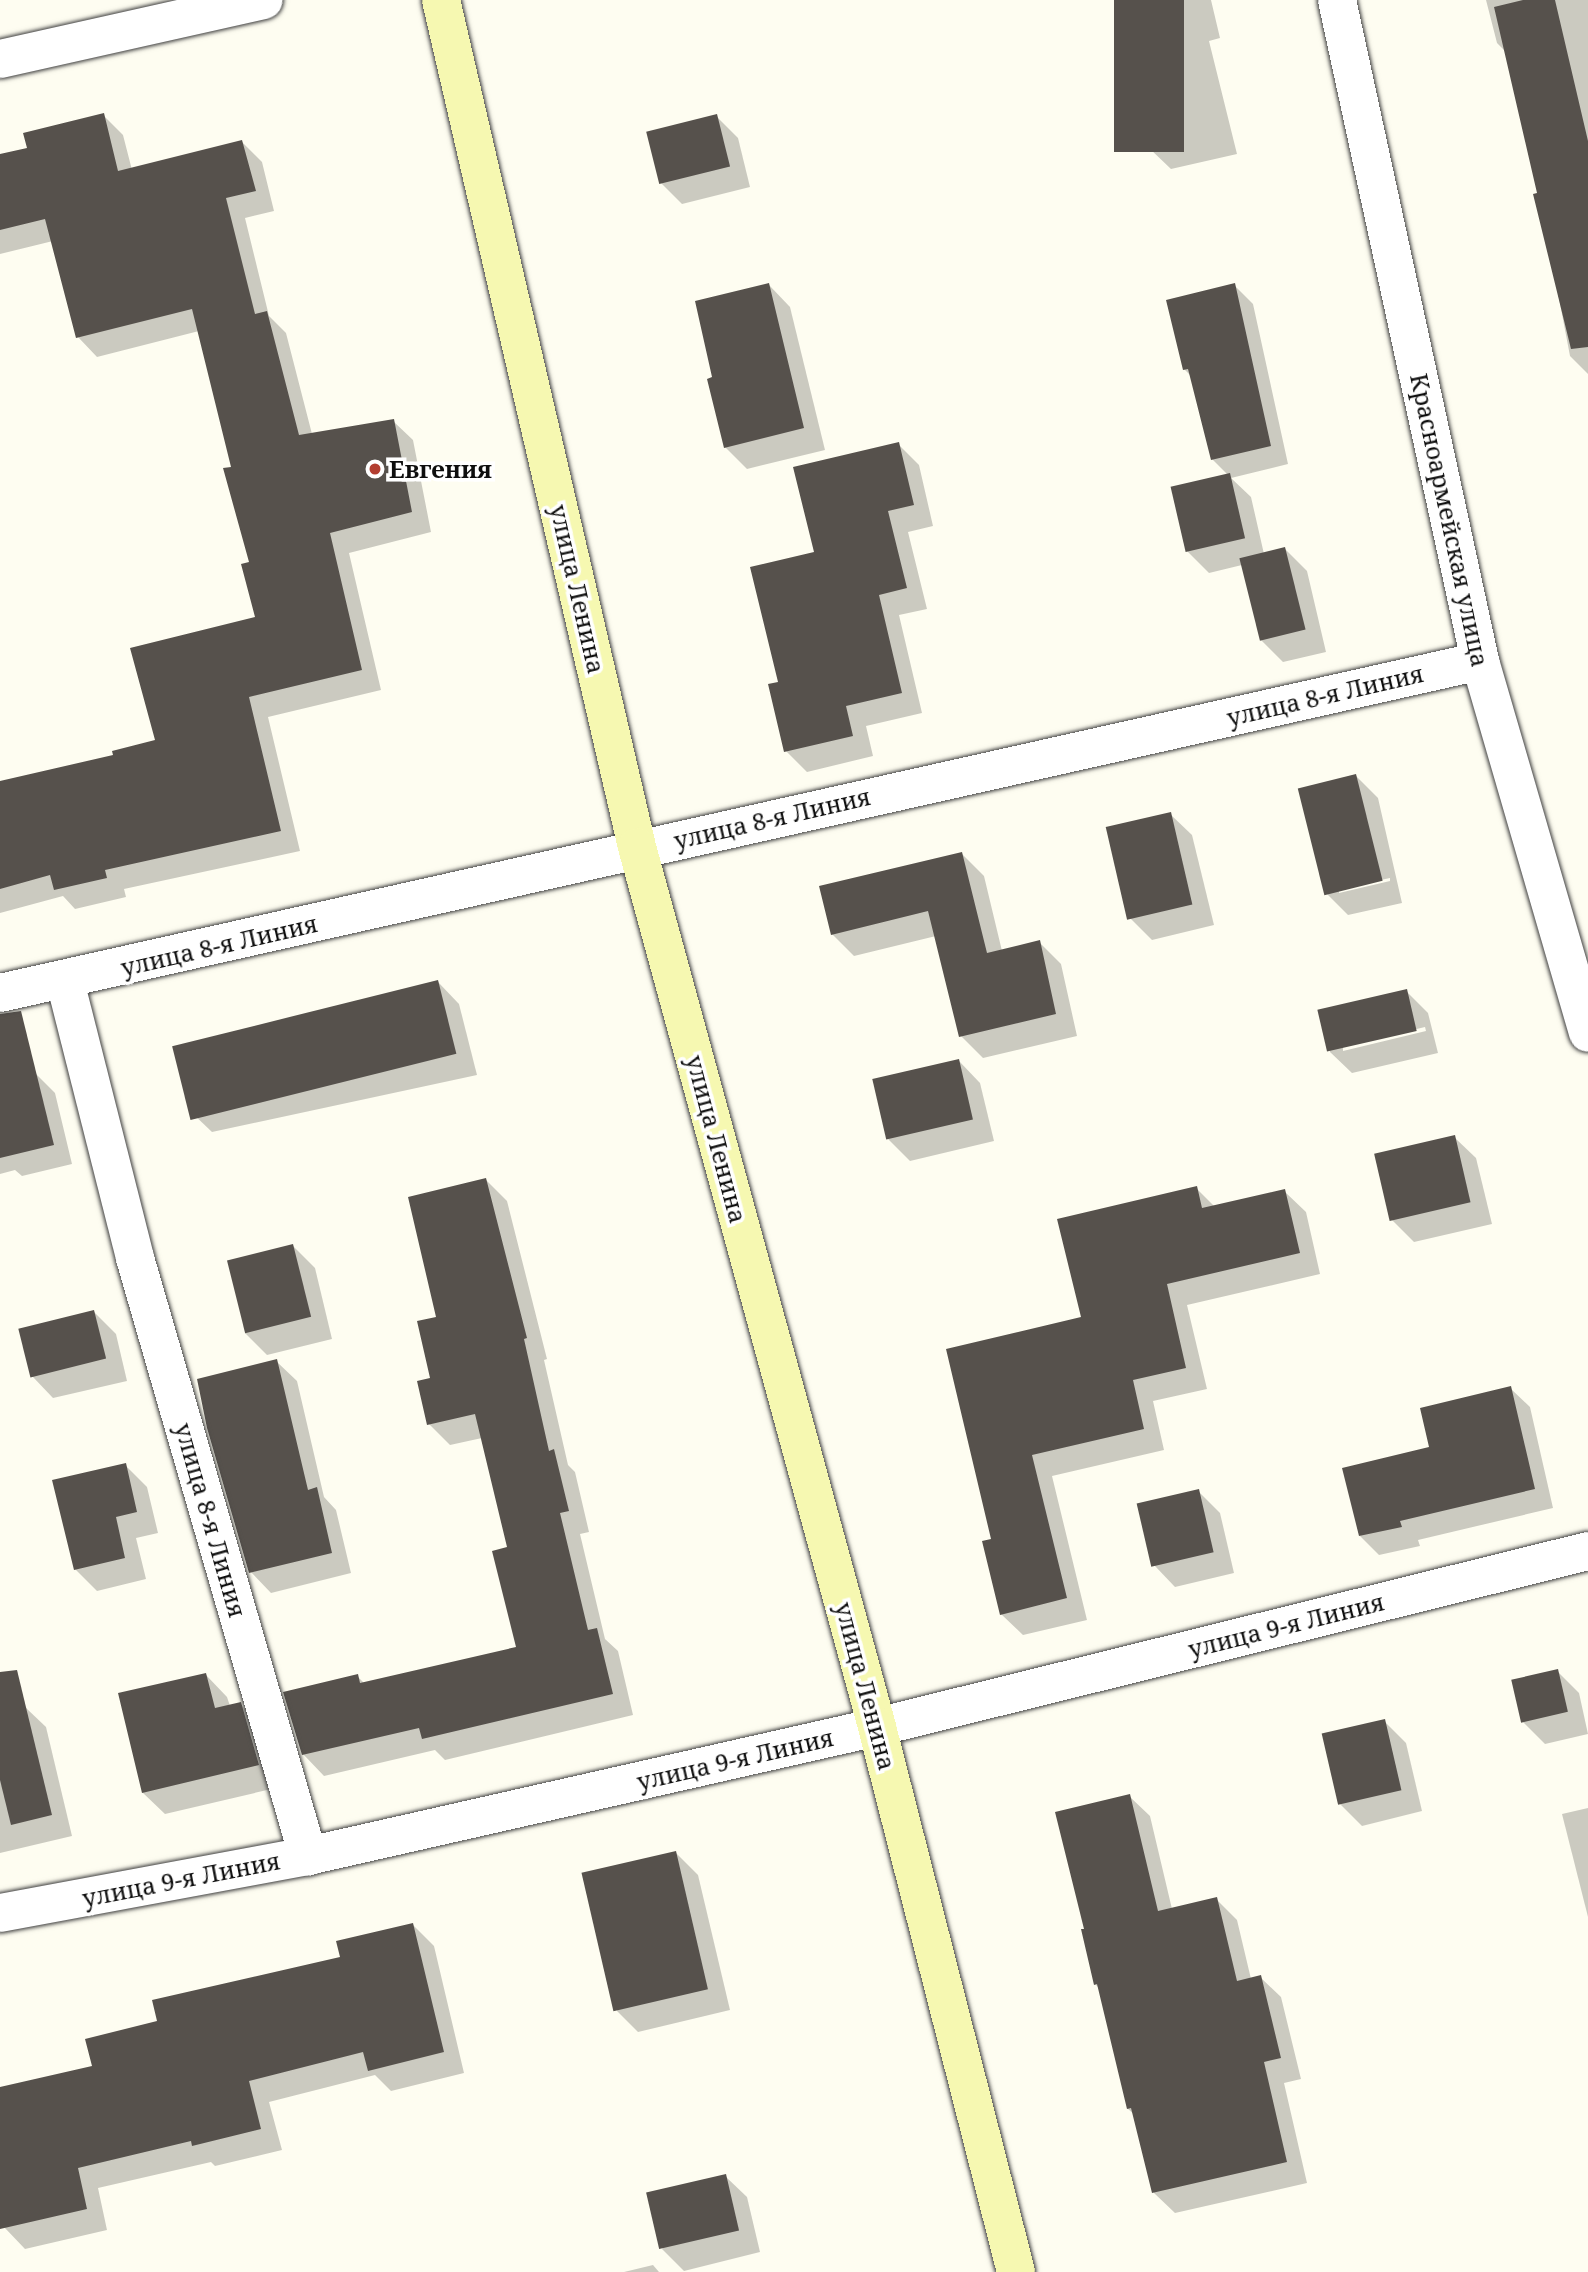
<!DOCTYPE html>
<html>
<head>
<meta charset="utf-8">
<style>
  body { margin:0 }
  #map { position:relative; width:1588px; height:2272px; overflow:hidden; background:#fefdf1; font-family:"Noto Serif",serif }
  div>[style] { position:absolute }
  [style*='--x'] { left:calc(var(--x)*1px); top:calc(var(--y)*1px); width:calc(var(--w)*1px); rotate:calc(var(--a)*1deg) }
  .shadow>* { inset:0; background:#0003 }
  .building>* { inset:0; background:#56514c; transform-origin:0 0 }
  .roads { filter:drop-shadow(0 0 2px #414141) drop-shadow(0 0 2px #414141) }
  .minor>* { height:38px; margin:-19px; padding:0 19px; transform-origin:19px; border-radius:19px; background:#fff }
  .secondary>* { height:38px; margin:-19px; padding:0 19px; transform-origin:19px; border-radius:19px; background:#f6f8b1 }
  .dots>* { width:19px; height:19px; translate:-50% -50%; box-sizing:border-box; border:4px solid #fff; border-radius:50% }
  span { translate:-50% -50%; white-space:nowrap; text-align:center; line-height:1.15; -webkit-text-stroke:7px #fff; paint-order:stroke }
  .poi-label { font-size:24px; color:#0e0e0e; font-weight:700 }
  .left { translate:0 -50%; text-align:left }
  .street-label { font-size:24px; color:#0e0e0e }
</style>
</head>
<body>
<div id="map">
  <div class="shadow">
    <i style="clip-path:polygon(1116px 0,1211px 0,1220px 38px,1209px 41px,1237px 154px,1171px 169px,1149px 148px)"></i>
    <i style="clip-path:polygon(1486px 0,1588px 0,1588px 374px,1570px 356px,1539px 194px,1507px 53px,1497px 43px)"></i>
    <i style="clip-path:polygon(103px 115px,123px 135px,132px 170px,242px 142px,262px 162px,274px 211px,245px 218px,269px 316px,286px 333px,312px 434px,393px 421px,413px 440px,431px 532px,349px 553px,381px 690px,268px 717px,300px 851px,124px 889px,126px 897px,75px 909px,63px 896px,0 913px,0 783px,115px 756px,158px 741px,257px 619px,251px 563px,233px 468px,199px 331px,97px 357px,78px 337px,53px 241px,0 254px,0 156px,29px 149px)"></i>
    <i style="clip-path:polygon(716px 116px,738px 138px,750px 187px,682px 204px,660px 182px)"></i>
    <i style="clip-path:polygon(769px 285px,790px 307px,825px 450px,747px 469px,725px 447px,714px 379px)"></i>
    <i style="clip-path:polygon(1234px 285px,1253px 304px,1288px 464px,1231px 478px,1251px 497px,1264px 554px,1285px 549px,1307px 571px,1326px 652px,1283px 662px,1261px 640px,1242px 565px,1209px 573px,1187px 551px,1229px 476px,1212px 459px,1192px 377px,1184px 369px)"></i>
    <i style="clip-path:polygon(898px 444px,919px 465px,933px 526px,908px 532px,927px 609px,899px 615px,922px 713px,866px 726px,873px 756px,807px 772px,786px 751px,781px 683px,817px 554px)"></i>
    <i style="clip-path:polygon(evenodd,1356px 776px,1378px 798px,1402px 903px,1348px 915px,1326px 893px,1356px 776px,1390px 878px,1390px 881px,1339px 893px,1339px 889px,1390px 878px)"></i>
    <i style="clip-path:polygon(1170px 814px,1192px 835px,1214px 925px,1152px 940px,1130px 918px)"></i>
    <i style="clip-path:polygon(962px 854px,984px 876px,1002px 951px,1039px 942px,1061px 964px,1077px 1036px,983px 1058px,961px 1036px,936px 936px,854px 956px,832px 934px)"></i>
    <i style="clip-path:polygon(438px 982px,459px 1004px,477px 1075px,212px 1132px,190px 1111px)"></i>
    <i style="clip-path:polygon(evenodd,1406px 991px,1428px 1013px,1438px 1053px,1352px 1073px,1330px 1052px,1320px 1012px,1406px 991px,1425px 1027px,1426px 1031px,1343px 1051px,1343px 1047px,1425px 1027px)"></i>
    <i style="clip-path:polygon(959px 1061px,980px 1083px,994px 1141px,910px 1161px,888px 1139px)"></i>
    <i style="clip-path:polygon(35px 1073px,55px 1093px,72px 1164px,22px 1176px,15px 1170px,0 1174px,0 1081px)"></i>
    <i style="clip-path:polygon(1454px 1137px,1476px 1158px,1492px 1224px,1414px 1242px,1392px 1220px)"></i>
    <i style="clip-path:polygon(486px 1180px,507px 1201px,547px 1359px,544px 1360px,568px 1465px,575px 1472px,589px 1532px,580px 1534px,605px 1639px,618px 1651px,633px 1715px,445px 1760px,435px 1750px,324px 1776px,303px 1754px,357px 1676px,365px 1684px,518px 1649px,509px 1549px,482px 1438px,450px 1445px,429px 1424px,438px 1318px)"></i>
    <i style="clip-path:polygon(1196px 1188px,1215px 1207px,1284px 1191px,1306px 1212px,1320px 1274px,1187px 1305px,1207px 1389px,1153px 1401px,1164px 1450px,1052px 1476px,1087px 1620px,1023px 1635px,1001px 1614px,993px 1540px,1083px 1319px)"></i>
    <i style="clip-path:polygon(293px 1246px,315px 1268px,332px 1339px,267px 1355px,245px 1333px)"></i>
    <i style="clip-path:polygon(94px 1312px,116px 1334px,127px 1381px,53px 1398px,32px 1376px)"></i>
    <i style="clip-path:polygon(276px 1361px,297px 1381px,324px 1497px,336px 1510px,351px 1573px,271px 1593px,251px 1572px)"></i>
    <i style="clip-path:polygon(1510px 1388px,1530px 1407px,1553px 1508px,1418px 1540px,1420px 1546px,1379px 1555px,1360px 1536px,1431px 1448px)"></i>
    <i style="clip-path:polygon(125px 1465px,147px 1487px,158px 1533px,136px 1538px,146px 1579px,97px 1591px,75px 1569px)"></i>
    <i style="clip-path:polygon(1198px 1491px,1220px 1513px,1234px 1573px,1175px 1587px,1154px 1565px)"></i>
    <i style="clip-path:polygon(1557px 1671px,1579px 1693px,1588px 1734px,1545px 1744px,1523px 1722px)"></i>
    <i style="clip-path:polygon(206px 1675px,227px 1697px,230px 1706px,240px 1704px,262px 1726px,280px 1787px,165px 1814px,143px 1793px)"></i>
    <i style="clip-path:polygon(25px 1707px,46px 1727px,72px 1836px,0 1853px,0 1713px)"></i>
    <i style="clip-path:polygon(1384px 1721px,1406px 1743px,1422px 1811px,1362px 1826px,1340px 1804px)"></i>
    <i style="clip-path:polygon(1129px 1796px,1150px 1816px,1172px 1909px,1216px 1899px,1237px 1920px,1251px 1979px,1260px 1977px,1281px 1997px,1301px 2079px,1284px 2083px,1307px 2183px,1175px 2213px,1154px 2193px,1135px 2115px,1128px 2109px,1100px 1989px,1095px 1984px,1086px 1930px)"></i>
    <i style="clip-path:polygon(1588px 1808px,1588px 1917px,1562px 1814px)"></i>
    <i style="clip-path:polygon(676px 1853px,698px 1875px,730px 2010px,638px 2032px,617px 2011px)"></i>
    <i style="clip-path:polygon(413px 1925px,434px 1946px,464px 2073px,391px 2091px,375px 2075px,269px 2102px,282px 2150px,215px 2166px,211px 2162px,98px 2188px,107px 2230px,25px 2249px,4px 2227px,0 2211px,0 2089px,94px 2067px,159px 2023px,342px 1958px)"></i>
    <i style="clip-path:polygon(725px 2176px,747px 2197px,760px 2252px,684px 2271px,662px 2249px)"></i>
    <i style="clip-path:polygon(653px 2265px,659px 2272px,624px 2272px)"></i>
  </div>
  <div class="building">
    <i style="left:1114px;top:0;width:70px;height:152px"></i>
    <i style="clip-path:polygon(1523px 0,1555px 0,1588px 141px,1588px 347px,1571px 349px,1533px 194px,1537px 193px,1494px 7px)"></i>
    <i style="clip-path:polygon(104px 113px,118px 171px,242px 140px,256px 191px,226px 198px,255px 314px,267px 311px,299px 435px,394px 419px,412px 512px,330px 533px,362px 670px,249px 697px,281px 831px,105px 870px,107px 878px,54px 890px,50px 875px,0 889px,0 781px,113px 755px,112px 751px,155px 740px,130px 648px,255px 617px,241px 564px,249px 562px,223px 468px,231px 467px,192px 309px,76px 338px,45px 219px,0 230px,0 154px,27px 148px,23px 133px)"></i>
    <i style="left:717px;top:114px;width:54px;height:73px;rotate:76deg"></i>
    <i style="clip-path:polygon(769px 283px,804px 428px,724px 448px,707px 379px,712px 377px,695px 301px)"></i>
    <i style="clip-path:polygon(1235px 283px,1271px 446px,1211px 460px,1188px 369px,1183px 370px,1166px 300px)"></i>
    <i style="clip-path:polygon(899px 442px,914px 505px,888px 511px,907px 588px,879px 595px,902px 693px,846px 706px,853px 736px,784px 752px,768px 684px,778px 682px,750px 567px,814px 552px,793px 467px)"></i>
    <i style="left:1230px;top:473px;width:67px;height:61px;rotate:77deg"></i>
    <i style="left:1285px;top:547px;width:85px;height:47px;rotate:76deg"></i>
    <i style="left:1356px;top:774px;width:110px;height:60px;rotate:76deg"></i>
    <i style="left:1171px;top:812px;width:95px;height:67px;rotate:77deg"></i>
    <i style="clip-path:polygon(962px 852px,987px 953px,1040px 940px,1056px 1014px,959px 1037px,928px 911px,831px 935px,819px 886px)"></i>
    <i style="left:438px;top:980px;width:76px;height:274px;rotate:76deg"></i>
    <i style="left:1407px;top:989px;width:43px;height:92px;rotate:77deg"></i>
    <i style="clip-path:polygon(21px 1011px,54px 1145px,0 1158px,0 1014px)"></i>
    <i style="left:959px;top:1059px;width:62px;height:89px;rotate:77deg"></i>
    <i style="left:1455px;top:1135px;width:69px;height:83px;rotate:77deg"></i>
    <i style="clip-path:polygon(486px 1178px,527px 1338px,524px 1339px,549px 1451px,554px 1449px,569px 1511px,560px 1513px,588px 1630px,597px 1628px,613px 1694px,422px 1739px,419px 1728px,302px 1755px,283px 1692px,358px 1674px,360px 1683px,516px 1647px,492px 1551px,507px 1547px,475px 1414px,427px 1425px,417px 1381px,430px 1378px,417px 1321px,436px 1317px,408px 1197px)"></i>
    <i style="clip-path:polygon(1197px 1186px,1202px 1208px,1285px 1189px,1300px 1253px,1167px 1284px,1186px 1368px,1133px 1380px,1144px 1429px,1032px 1455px,1067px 1598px,1000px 1615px,982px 1541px,991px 1539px,946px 1349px,1081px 1317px,1057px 1219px)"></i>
    <i style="left:293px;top:1244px;width:75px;height:68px;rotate:76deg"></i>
    <i style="left:94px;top:1310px;width:50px;height:78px;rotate:76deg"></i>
    <i style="clip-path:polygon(277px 1359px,308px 1490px,317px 1487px,332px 1553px,249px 1573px,207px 1428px,197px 1379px)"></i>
    <i style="clip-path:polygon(1511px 1386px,1535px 1489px,1400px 1521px,1402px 1527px,1359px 1536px,1342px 1468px,1429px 1447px,1420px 1408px)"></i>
    <i style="clip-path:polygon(126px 1463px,137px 1512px,116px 1517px,125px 1558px,74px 1570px,52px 1480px)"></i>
    <i style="left:1199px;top:1489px;width:65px;height:64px;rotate:77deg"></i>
    <i style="left:1558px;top:1669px;width:44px;height:48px;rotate:77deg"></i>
    <i style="clip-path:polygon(17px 1670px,52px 1815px,11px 1825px,0 1780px,0 1672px)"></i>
    <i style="clip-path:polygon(206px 1673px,215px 1708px,241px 1702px,259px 1765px,142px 1793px,118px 1693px)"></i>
    <i style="left:1385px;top:1719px;width:73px;height:65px;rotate:77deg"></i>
    <i style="clip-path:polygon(1130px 1794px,1158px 1911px,1217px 1897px,1237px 1981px,1261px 1975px,1281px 2058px,1264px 2062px,1287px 2162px,1152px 2193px,1131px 2108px,1127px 2109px,1097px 1984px,1094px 1985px,1081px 1929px,1084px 1929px,1055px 1812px)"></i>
    <i style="left:676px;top:1851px;width:142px;height:97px;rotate:77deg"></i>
    <i style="clip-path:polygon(413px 1923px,444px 2052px,368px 2071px,363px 2052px,249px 2081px,261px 2129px,192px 2146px,191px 2141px,78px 2168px,87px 2209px,0 2229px,0 2087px,92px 2066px,85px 2039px,157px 2021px,152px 2000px,340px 1957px,336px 1941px)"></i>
    <i style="left:726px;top:2174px;width:58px;height:82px;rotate:77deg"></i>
  </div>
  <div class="roads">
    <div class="minor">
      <i style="--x:1337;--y:0;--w:676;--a:77.79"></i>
      <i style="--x:1480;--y:661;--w:387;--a:73.8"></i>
      <i style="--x:0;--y:59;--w:270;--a:-12.6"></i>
      <i style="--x:65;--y:981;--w:286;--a:75.8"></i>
      <i style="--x:135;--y:1258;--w:623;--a:73.86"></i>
      <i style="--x:0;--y:993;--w:1517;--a:-12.64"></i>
      <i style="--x:0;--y:1913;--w:313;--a:-10.5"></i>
      <i style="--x:308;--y:1856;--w:583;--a:-12.77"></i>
      <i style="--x:877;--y:1727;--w:732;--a:-13.9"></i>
    </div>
    <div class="secondary">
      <i style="--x:441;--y:0;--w:869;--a:76.97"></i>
      <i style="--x:637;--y:847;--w:912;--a:74.74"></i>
      <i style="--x:877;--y:1727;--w:562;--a:75.69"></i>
    </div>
  </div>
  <div class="dots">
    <i style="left:375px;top:469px;background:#b33e31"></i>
  </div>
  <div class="poi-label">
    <span class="left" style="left:389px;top:469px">Евгения</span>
  </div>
  <div class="street-label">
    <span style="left:1450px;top:520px;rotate:78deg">Красноармейская улица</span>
    <span style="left:578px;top:589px;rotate:77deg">улица Ленина</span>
    <span style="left:1325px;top:695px;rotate:-13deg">улица 8-я Линия</span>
    <span style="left:772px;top:818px;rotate:-13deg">улица 8-я Линия</span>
    <span style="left:219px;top:945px;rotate:-13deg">улица 8-я Линия</span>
    <span style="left:717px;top:1139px;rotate:75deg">улица Ленина</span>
    <span style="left:211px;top:1520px;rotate:74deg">улица 8-я Линия</span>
    <span style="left:1286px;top:1625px;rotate:-14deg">улица 9-я Линия</span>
    <span style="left:866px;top:1686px;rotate:75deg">улица Ленина</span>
    <span style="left:735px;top:1759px;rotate:-13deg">улица 9-я Линия</span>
    <span style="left:181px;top:1879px;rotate:-11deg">улица 9-я Линия</span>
  </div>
</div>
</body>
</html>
